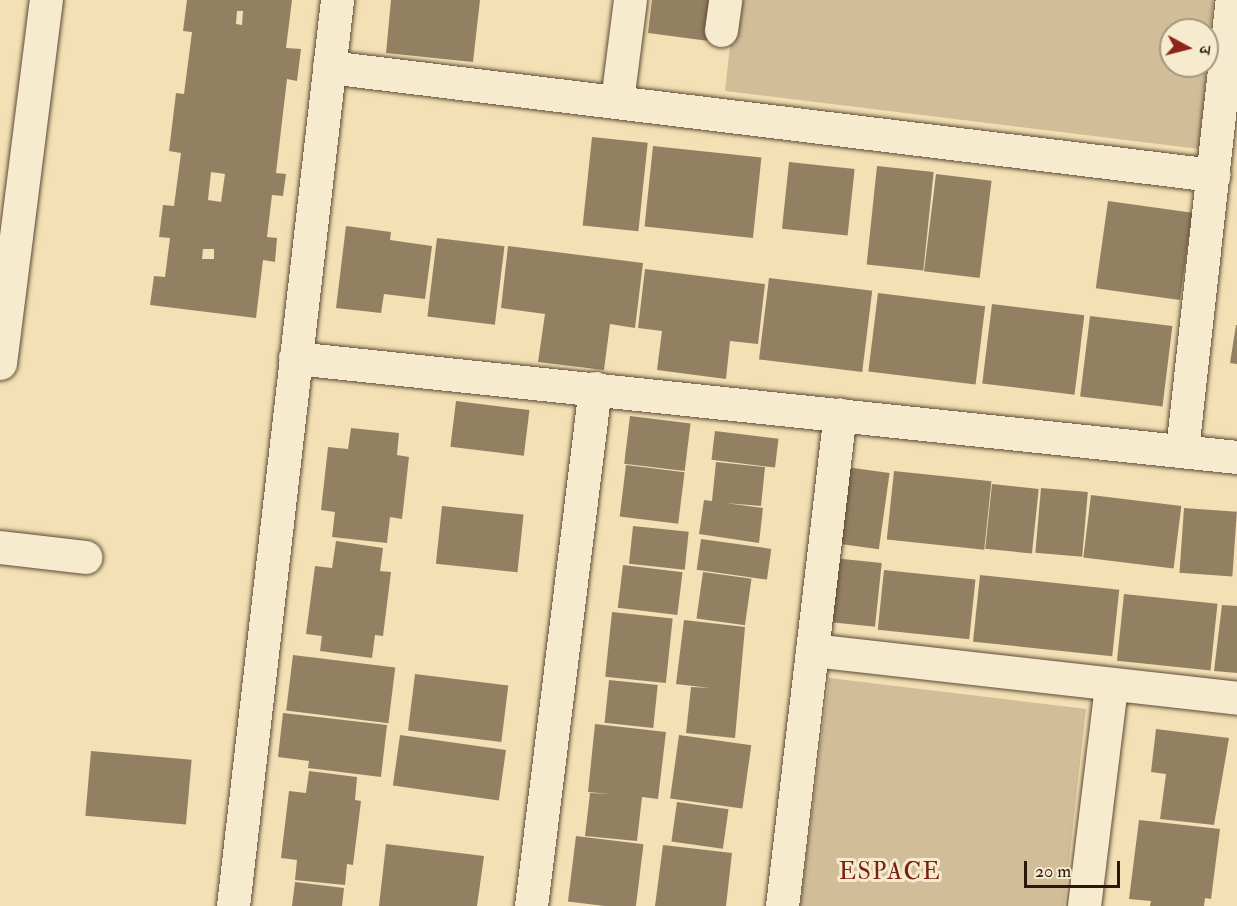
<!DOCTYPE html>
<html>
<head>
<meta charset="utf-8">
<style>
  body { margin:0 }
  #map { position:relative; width:1237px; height:906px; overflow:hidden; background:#f3e0b5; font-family:"IM FELL Double Pica","Noto Serif Devanagari",serif }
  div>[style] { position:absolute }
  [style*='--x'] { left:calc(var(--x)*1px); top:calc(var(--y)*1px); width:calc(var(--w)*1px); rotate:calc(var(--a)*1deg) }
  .green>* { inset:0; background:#d1be98 }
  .building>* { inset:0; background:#938063; transform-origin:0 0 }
  .roads { filter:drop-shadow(0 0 2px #5d4a35) drop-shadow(0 0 2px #5d4a35) }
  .minor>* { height:33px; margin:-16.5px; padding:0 16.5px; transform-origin:16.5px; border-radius:16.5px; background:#f7ebcf }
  span { translate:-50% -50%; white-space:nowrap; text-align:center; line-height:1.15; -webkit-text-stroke:6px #f7ebcf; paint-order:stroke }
  .neighbourhood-label { font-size:24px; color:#7a1f14; letter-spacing:1.5px }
  .north { position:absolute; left:1159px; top:18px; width:60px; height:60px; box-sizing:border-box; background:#f7ebcf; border:2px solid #a59780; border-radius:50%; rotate:97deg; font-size:16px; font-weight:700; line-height:24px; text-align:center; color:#2b180a }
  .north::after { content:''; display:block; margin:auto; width:21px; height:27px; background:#8f2418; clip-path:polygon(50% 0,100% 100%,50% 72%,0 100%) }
  .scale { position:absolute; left:1024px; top:861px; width:96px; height:27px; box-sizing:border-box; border:3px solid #2b180a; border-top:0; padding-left:8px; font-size:18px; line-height:21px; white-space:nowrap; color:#2b180a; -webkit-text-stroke:4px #f7ebcf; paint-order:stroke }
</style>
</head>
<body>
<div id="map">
  <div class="green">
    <i style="clip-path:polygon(735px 0,1213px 0,1207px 61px,1207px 30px,1171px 30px,1171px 66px,1207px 66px,1199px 149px,725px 91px)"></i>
    <i style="clip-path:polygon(829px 678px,1086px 709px,1064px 906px,800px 906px)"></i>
  </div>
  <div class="building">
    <i style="clip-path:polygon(evenodd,187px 0,292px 0,286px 48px,301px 49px,297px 81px,287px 79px,276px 173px,286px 174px,283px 196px,272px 195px,267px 237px,277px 238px,275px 262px,263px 260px,256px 318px,150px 305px,154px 276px,165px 277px,170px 238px,159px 237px,163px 205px,174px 206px,181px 153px,169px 151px,176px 93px,184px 94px,192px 32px,183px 31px,187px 0,237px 11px,243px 11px,242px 25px,236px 24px,237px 11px,187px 0,211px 172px,225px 174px,221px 202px,208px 200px,211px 172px,187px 0,203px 249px,214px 249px,214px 259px,202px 259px,203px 249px)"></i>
    <i style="clip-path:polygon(391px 0,480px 0,473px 62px,386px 53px)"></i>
    <i style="clip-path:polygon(652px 0,715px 0,709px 41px,648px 33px)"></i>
    <i style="left:592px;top:137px;width:56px;height:89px;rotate:6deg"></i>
    <i style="left:653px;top:146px;width:109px;height:81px;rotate:6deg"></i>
    <i style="left:789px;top:162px;width:66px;height:67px;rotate:6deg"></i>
    <i style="left:877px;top:166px;width:57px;height:99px;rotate:6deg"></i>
    <i style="left:936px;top:174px;width:56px;height:98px;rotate:7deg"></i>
    <i style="left:1108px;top:201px;width:85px;height:88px;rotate:8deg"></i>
    <i style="clip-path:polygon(346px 226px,391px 232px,390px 240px,432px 246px,425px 299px,384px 294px,381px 313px,336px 308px)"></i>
    <i style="left:437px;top:238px;width:68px;height:79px;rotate:7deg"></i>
    <i style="clip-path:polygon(508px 246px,643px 263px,635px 328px,610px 324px,604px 370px,538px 362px,545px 314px,501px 308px)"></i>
    <i style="clip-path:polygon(645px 269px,765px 284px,758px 344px,730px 341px,726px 379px,657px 370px,662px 331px,638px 328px)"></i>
    <i style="left:769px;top:278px;width:104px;height:82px;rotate:7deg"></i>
    <i style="left:878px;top:293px;width:108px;height:79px;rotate:7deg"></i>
    <i style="left:992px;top:304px;width:93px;height:80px;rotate:7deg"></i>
    <i style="left:1090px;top:316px;width:83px;height:81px;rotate:7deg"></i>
    <i style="clip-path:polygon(1236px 325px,1237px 325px,1237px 364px,1230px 363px)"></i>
    <i style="left:456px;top:401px;width:74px;height:46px;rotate:7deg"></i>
    <i style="left:630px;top:416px;width:61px;height:48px;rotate:7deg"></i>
    <i style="clip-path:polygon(351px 428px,399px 433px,397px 455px,409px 457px,402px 519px,390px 517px,387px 543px,332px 537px,335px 512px,321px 510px,328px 447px,348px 449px)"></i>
    <i style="left:715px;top:431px;width:64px;height:29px;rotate:7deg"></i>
    <i style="clip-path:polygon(716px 462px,765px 467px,761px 506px,725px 503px,763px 508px,759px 543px,699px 534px,704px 500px,712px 501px)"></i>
    <i style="left:626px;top:465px;width:59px;height:52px;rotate:7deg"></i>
    <i style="left:846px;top:467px;width:44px;height:77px;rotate:8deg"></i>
    <i style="left:894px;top:471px;width:98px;height:69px;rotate:6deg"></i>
    <i style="left:992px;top:484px;width:47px;height:65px;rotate:6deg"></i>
    <i style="left:1041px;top:488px;width:47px;height:65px;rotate:5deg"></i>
    <i style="left:1091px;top:495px;width:91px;height:63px;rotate:7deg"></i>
    <i style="left:442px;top:506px;width:82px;height:58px;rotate:6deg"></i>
    <i style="left:1184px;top:508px;width:53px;height:65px;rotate:4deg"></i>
    <i style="left:633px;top:526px;width:56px;height:38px;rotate:6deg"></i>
    <i style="left:701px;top:539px;width:71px;height:31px;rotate:8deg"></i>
    <i style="clip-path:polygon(336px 541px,383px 548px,380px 571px,391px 572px,383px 636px,375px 635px,372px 658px,320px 651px,322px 636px,306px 634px,315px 566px,332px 568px)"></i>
    <i style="left:833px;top:558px;width:49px;height:64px;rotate:6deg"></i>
    <i style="left:623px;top:565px;width:60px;height:43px;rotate:7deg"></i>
    <i style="left:884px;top:570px;width:92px;height:60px;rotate:6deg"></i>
    <i style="left:703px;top:572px;width:49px;height:47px;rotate:8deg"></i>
    <i style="left:980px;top:575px;width:140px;height:67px;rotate:6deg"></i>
    <i style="left:1124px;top:594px;width:94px;height:67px;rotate:6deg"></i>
    <i style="clip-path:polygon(1222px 605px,1237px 606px,1237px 673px,1214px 671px)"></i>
    <i style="left:612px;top:612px;width:61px;height:65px;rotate:6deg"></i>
    <i style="clip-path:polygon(684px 620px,745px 627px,735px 738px,686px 733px,691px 687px,710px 688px,676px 684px)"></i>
    <i style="left:293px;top:655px;width:103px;height:56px;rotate:7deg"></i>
    <i style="left:415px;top:674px;width:94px;height:57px;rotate:7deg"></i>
    <i style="left:609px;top:680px;width:49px;height:43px;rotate:6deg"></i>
    <i style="clip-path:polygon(283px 713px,387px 725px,381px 777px,308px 768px,309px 761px,278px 757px)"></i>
    <i style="clip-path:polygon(595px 724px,666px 732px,658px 799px,642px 797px,637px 841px,585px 836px,590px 793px,610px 794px,588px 792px)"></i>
    <i style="clip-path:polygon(1156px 729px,1229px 738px,1214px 825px,1160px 819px,1166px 774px,1151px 772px)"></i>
    <i style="left:400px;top:735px;width:107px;height:51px;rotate:8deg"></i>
    <i style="left:679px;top:735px;width:73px;height:64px;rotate:8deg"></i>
    <i style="left:91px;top:751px;width:101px;height:65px;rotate:5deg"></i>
    <i style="clip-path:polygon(309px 771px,357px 777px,355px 800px,361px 801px,353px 865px,347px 864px,345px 885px,295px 880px,297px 860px,281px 858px,289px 791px,306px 793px)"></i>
    <i style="left:677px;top:802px;width:52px;height:40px;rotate:8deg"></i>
    <i style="clip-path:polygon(1139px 820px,1220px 829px,1211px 899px,1205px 898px,1204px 906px,1150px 906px,1151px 901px,1129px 899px)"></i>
    <i style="left:576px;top:836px;width:68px;height:66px;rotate:7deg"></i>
    <i style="clip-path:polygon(386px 844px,484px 856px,477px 906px,379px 906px)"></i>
    <i style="clip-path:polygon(663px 845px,732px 853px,726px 906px,655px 906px)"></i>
    <i style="clip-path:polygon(295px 882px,344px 888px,342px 906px,292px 906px)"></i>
  </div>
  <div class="roads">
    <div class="minor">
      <i style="--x:721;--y:30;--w:30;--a:-82"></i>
      <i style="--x:329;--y:67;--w:891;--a:6.97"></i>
      <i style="--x:617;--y:101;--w:102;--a:-82.7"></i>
      <i style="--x:295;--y:358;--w:947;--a:6"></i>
      <i style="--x:0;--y:363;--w:366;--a:-82.8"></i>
      <i style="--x:1182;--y:450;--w:453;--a:-83.7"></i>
      <i style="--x:0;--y:547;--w:86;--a:6.7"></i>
      <i style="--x:812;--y:650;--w:428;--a:6.4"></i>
      <i style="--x:233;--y:906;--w:912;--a:-83.45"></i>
      <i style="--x:531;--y:906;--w:522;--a:-82.96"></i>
      <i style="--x:782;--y:906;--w:495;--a:-83.3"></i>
      <i style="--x:1084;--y:906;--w:221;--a:-83"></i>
    </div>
  </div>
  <div class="neighbourhood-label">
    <span style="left:890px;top:872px">ESPACE</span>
  </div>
  <div class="north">उ</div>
  <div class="scale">20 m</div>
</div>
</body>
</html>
